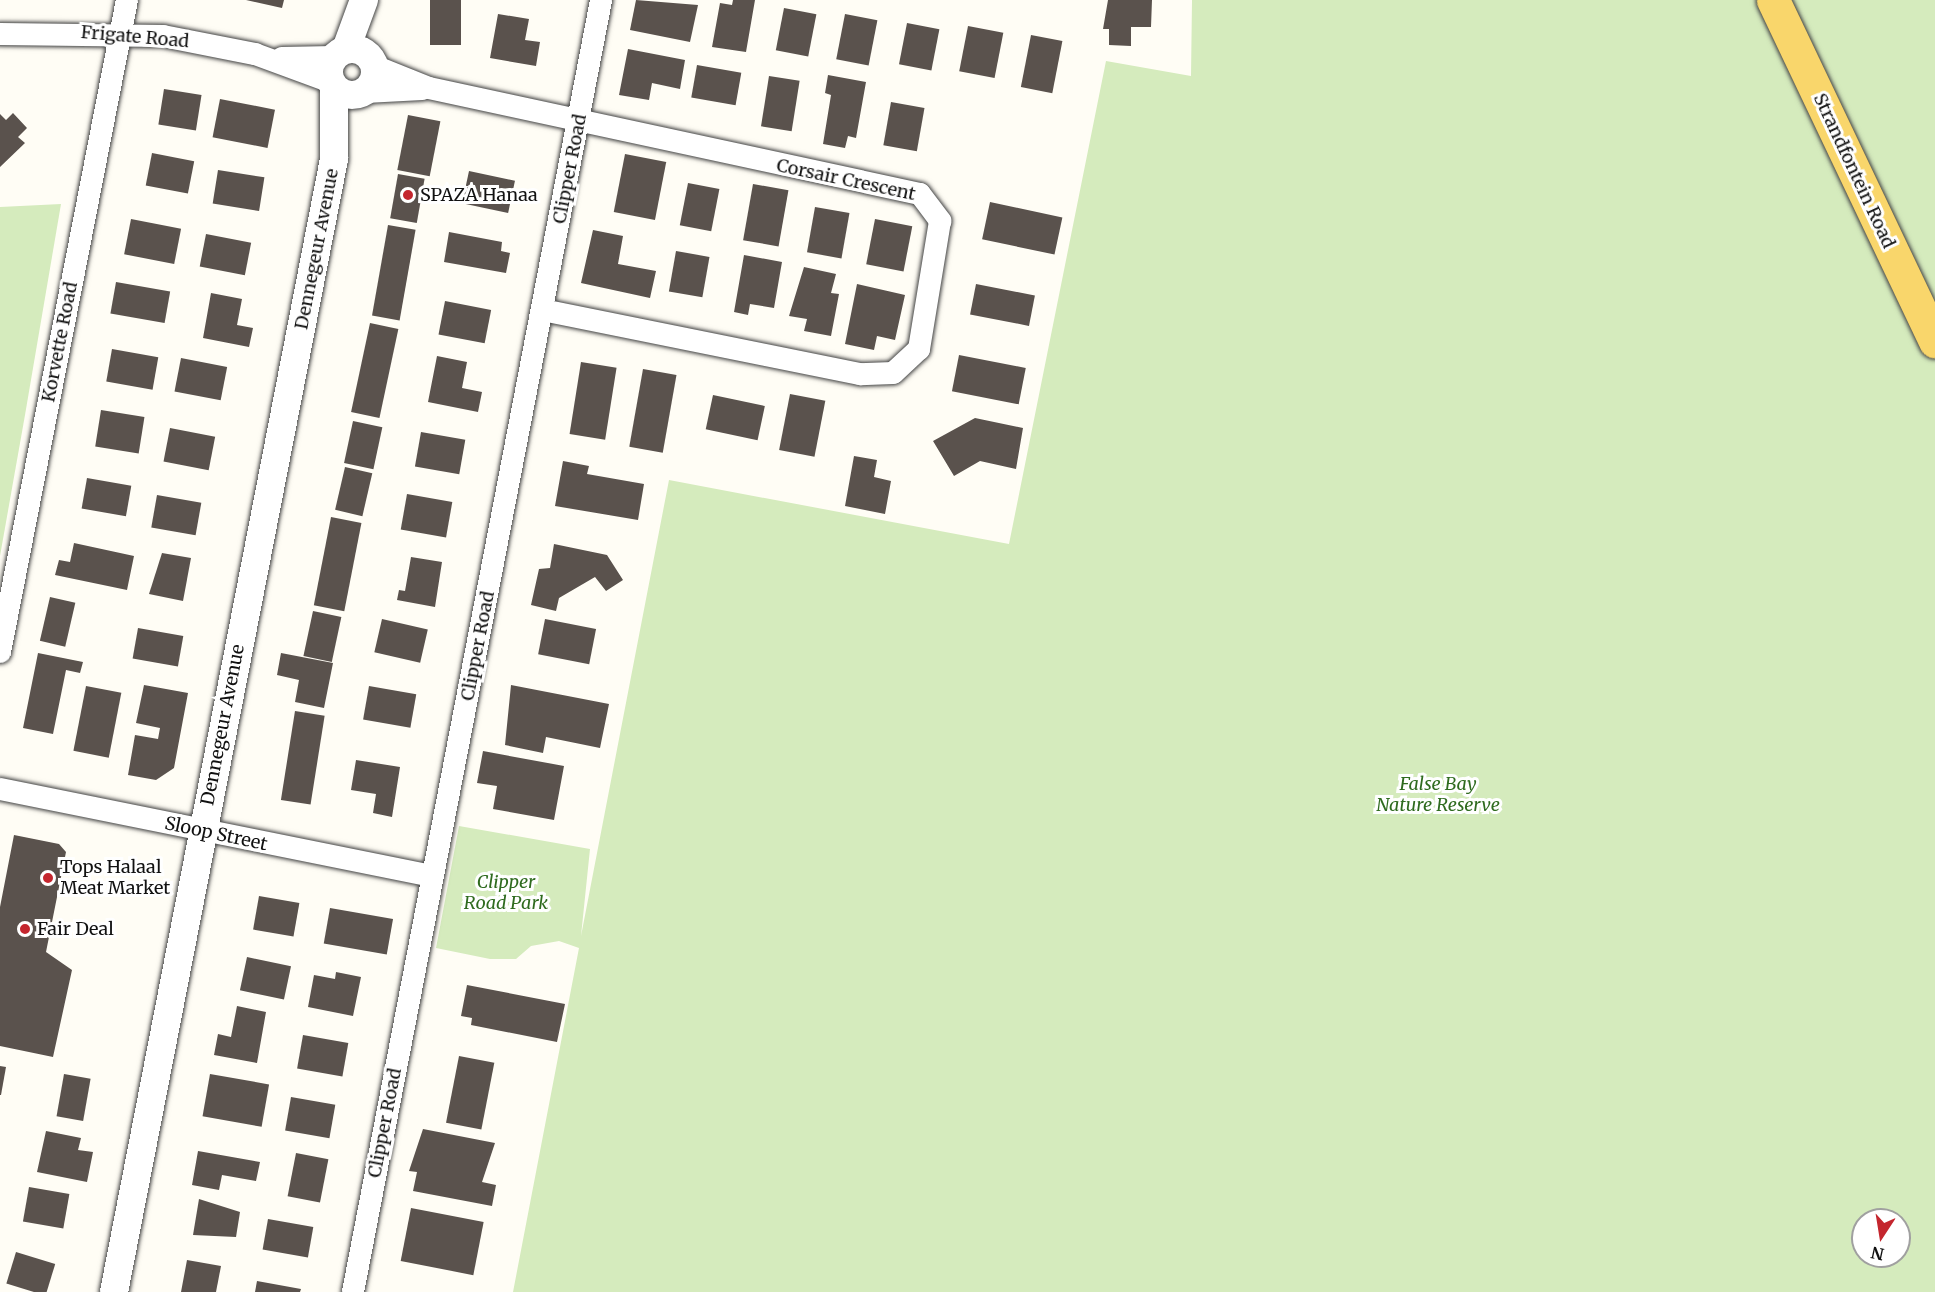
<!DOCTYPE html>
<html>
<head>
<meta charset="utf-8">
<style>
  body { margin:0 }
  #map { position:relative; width:1935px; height:1292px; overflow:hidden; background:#fffdf5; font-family:Merriweather,serif }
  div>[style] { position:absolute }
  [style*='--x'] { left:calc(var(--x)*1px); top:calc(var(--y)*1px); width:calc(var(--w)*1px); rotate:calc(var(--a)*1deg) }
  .green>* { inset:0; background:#d5ebbd }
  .building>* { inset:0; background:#5a524d; transform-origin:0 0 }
  .roads { filter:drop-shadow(0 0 2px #444) drop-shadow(0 0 2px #444) }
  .minor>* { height:22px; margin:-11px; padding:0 11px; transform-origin:11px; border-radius:11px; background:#fff }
  .tertiary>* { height:28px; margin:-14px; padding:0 14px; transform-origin:14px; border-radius:14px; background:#fff }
  .tertiary>.ring { margin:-14px; padding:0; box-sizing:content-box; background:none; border:28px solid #fff; border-radius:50% }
  .primary>* { height:33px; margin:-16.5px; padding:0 16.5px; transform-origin:16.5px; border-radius:16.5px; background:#f9d66b }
  .dots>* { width:16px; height:16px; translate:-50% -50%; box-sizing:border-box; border:3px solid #fff; border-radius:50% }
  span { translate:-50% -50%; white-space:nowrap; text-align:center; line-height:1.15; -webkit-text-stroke:6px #fff; paint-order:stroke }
  .street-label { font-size:18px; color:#111 }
  .poi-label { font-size:18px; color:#111 }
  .left { translate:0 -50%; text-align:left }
  .park-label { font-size:18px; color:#2f6b1f; font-style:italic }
  .north { position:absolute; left:1851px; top:1208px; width:60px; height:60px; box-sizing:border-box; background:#fff; border:2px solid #a0a0a0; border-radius:50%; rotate:192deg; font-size:16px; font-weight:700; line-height:24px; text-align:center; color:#111 }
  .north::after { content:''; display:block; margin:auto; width:21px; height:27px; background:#c4262e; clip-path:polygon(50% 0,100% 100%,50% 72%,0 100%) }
</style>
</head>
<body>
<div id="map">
  <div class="green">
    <i style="clip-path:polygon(evenodd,1192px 0,1935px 0,1935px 1292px,513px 1292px,579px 948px,559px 941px,531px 946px,516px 959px,490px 959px,436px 948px,459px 826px,590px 849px,581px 936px,669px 480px,1009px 544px,1106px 61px,1191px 76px,1192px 0,1863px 1220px,1899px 1220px,1899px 1256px,1863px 1256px,1863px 1220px)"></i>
    <i style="clip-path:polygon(61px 204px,25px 415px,0 556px,0 207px)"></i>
  </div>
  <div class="building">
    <i style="clip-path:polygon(246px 0,284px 0,282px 8px)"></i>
    <i style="left:430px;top:0;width:31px;height:45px"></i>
    <i style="clip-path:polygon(636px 0,698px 5px,690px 42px,630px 30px)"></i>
    <i style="clip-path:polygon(733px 0,755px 0,746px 52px,712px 47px,720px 3px,732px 5px)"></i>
    <i style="clip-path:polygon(1108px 0,1152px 0,1151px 27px,1131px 27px,1131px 46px,1109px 45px,1109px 29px,1103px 29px)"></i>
    <i style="left:784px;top:8px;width:33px;height:43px;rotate:11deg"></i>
    <i style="clip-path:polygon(498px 14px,529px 19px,525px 40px,540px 42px,536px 66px,490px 58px)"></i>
    <i style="left:845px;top:14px;width:33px;height:46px;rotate:11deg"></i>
    <i style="left:907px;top:23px;width:33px;height:42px;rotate:11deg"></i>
    <i style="left:968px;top:26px;width:36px;height:46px;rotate:11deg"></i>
    <i style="left:1031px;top:35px;width:32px;height:53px;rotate:11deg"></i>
    <i style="clip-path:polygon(628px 49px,685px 60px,680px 89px,652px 83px,649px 100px,619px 95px)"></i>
    <i style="left:697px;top:65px;width:45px;height:33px;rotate:10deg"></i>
    <i style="clip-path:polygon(828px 75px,866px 82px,856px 138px,848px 136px,845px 148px,823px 144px,831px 95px,825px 93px)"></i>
    <i style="left:769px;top:76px;width:31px;height:51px;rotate:9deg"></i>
    <i style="left:164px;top:89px;width:38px;height:36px;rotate:9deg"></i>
    <i style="left:220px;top:99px;width:56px;height:39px;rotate:11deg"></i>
    <i style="left:891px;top:102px;width:34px;height:44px;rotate:10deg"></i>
    <i style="clip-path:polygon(13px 113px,27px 128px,18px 137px,25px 143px,0 167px,0 114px,6px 120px)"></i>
    <i style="left:408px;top:115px;width:33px;height:56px;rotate:11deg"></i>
    <i style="left:152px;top:153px;width:43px;height:33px;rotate:11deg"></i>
    <i style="left:625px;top:154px;width:42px;height:59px;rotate:11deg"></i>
    <i style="left:218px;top:170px;width:47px;height:34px;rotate:9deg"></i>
    <i style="left:469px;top:171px;width:47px;height:33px;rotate:12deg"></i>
    <i style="left:398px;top:174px;width:27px;height:45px;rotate:10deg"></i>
    <i style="left:688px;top:183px;width:32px;height:43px;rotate:11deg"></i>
    <i style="left:753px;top:184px;width:36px;height:57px;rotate:10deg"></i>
    <i style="left:990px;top:202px;width:74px;height:38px;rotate:12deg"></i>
    <i style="left:815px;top:207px;width:35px;height:46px;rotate:10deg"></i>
    <i style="left:131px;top:219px;width:51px;height:36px;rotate:11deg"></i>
    <i style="left:875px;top:219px;width:38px;height:46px;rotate:11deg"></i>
    <i style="left:388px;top:225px;width:28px;height:92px;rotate:10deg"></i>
    <i style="clip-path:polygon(593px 230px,623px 236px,618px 264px,656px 271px,650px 298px,581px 283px)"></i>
    <i style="clip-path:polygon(449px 232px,502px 242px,501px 251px,510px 253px,506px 273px,444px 262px)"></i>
    <i style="left:206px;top:234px;width:46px;height:33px;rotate:11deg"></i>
    <i style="left:676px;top:251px;width:34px;height:41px;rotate:10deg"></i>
    <i style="clip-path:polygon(744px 255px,782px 262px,774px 308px,750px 304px,748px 315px,734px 312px)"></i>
    <i style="clip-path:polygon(804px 267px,836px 274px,831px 293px,839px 294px,831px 336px,804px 331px,807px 319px,789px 316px)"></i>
    <i style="left:116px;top:282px;width:55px;height:32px;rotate:10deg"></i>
    <i style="clip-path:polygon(857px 284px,905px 295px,895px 340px,877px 336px,874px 350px,845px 344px)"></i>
    <i style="left:976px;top:284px;width:60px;height:31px;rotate:11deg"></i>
    <i style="clip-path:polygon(211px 293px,242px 299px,237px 325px,253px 328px,249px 347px,203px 338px)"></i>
    <i style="left:445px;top:301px;width:47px;height:34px;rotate:11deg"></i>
    <i style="left:370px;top:323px;width:29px;height:91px;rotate:12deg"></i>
    <i style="left:112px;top:349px;width:47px;height:33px;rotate:10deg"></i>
    <i style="left:959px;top:355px;width:68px;height:37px;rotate:11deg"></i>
    <i style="clip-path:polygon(437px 356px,467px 362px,462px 388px,482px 392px,478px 412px,428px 402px)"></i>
    <i style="left:181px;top:358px;width:47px;height:34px;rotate:11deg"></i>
    <i style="left:581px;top:362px;width:36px;height:73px;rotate:9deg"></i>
    <i style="left:643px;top:369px;width:34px;height:79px;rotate:10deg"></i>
    <i style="left:790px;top:394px;width:36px;height:57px;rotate:11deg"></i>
    <i style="left:713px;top:395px;width:53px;height:35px;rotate:12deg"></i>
    <i style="left:101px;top:410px;width:44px;height:37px;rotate:9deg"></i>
    <i style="clip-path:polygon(975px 418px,1023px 428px,1016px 469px,980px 461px,954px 476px,933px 441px)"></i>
    <i style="left:353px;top:421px;width:30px;height:43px;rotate:12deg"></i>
    <i style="left:170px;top:428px;width:46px;height:34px;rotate:11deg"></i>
    <i style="left:421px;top:432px;width:45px;height:35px;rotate:10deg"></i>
    <i style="clip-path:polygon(854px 456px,877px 460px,874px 477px,891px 481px,885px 514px,845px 506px)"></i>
    <i style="clip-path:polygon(563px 461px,589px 466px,587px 474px,644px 484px,638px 520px,555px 506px)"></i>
    <i style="left:345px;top:467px;width:28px;height:44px;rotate:13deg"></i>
    <i style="left:87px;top:478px;width:45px;height:31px;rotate:10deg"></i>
    <i style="left:407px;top:494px;width:46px;height:36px;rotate:10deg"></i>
    <i style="left:157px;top:495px;width:45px;height:33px;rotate:10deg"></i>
    <i style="left:331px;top:517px;width:31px;height:90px;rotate:11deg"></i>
    <i style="clip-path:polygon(74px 543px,134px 556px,127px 590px,55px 575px,59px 560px,70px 562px)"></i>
    <i style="clip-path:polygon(554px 544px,607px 555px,623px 580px,606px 591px,595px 577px,559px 598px,556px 611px,531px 605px,539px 569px,550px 568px)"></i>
    <i style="clip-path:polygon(162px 553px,191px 558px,183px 601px,149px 594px)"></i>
    <i style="clip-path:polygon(411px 557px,442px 562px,435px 607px,397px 600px,399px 590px,405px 591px)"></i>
    <i style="left:50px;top:597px;width:26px;height:45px;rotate:13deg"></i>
    <i style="left:313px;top:611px;width:29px;height:46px;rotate:12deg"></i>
    <i style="left:382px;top:619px;width:47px;height:34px;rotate:13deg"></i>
    <i style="left:545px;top:619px;width:52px;height:36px;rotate:11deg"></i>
    <i style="left:138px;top:628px;width:46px;height:31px;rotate:10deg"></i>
    <i style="clip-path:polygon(38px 653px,83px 662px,80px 673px,66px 670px,53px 734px,23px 728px)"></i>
    <i style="clip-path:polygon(281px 653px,333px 663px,324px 708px,295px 702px,299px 680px,277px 675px)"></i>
    <i style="clip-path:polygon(144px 685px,188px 693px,174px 768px,156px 780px,128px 775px,135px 735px,158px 739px,160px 728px,136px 723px)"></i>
    <i style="clip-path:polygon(511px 685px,609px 704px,600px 748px,546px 737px,543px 753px,505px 745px)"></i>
    <i style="left:86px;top:686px;width:36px;height:66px;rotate:11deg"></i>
    <i style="left:369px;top:686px;width:48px;height:34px;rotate:10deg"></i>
    <i style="left:295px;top:711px;width:30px;height:90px;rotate:9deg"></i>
    <i style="clip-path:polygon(483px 751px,564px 766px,554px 820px,493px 809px,497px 786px,477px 783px)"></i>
    <i style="clip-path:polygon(356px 760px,400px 767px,392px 817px,373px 813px,376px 794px,351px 790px)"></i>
    <i style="clip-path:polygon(14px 835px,59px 844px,66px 852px,46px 952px,72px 970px,53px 1057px,0 1046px,0 907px)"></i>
    <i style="left:259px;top:896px;width:41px;height:34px;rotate:10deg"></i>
    <i style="left:330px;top:908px;width:64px;height:36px;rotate:10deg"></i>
    <i style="left:247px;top:957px;width:45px;height:34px;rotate:12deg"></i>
    <i style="clip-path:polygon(336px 972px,361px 977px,353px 1016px,308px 1007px,314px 975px,335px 979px)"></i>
    <i style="clip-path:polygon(467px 985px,565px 1004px,557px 1042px,471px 1025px,472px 1018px,461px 1016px)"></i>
    <i style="clip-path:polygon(237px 1006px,266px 1012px,257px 1063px,214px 1055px,218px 1034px,231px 1037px)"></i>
    <i style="left:303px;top:1035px;width:46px;height:34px;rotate:10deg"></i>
    <i style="left:459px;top:1056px;width:36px;height:68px;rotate:11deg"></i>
    <i style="clip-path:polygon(0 1066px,6px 1067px,1px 1095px,0 1095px)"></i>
    <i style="left:64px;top:1074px;width:27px;height:43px;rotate:10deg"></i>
    <i style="left:210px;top:1074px;width:60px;height:43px;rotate:10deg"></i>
    <i style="left:291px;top:1097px;width:45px;height:34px;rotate:10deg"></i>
    <i style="clip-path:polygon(423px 1129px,495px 1143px,482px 1182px,496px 1185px,492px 1206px,413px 1191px,417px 1172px,409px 1171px)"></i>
    <i style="clip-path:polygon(46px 1131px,81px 1138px,78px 1150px,93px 1152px,87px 1182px,37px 1172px)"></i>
    <i style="clip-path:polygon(198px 1151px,260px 1162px,256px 1181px,222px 1175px,219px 1190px,192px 1185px)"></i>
    <i style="left:296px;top:1153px;width:33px;height:44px;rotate:11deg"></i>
    <i style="left:29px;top:1187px;width:41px;height:35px;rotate:10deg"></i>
    <i style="clip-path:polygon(199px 1199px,240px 1212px,236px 1237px,193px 1235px)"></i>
    <i style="left:411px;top:1208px;width:74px;height:54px;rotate:11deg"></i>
    <i style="left:268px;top:1219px;width:46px;height:31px;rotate:10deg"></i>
    <i style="left:16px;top:1252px;width:41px;height:33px;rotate:17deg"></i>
    <i style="clip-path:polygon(187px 1260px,221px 1266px,216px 1292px,181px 1292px)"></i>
    <i style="clip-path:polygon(257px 1281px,301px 1289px,300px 1292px,255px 1292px)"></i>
  </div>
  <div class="roads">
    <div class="minor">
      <i style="--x:0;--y:34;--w:163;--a:0.7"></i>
      <i style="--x:163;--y:36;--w:94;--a:11.1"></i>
      <i style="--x:255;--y:54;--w:81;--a:20.2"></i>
      <i style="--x:282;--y:58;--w:52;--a:-1.1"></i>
      <i style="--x:374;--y:66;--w:59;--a:21.8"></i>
      <i style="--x:429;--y:88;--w:502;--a:12.18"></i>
      <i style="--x:920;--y:194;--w:34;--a:53"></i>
      <i style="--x:940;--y:221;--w:130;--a:99.3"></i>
      <i style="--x:919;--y:349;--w:35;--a:137"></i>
      <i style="--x:893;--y:373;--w:33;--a:178"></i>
      <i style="--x:860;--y:374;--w:323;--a:-168.6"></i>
      <i style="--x:365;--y:92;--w:57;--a:-3"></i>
      <i style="--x:0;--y:652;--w:664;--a:-78.98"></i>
      <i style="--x:0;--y:789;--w:441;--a:11.4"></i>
      <i style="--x:353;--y:1292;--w:1316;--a:-79.13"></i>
    </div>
    <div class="tertiary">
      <i style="--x:346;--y:49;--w:52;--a:-69.8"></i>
      <i class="ring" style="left:329px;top:49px;width:18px;height:18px"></i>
      <i style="--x:114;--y:1292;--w:1154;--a:-79.01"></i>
      <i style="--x:334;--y:159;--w:71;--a:-90"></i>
    </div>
    <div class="primary">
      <i style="--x:1773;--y:0;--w:378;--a:64.6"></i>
    </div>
  </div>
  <div class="dots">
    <i style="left:408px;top:195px;background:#c4262e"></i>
    <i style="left:48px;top:878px;background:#c4262e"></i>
    <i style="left:25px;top:929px;background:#c4262e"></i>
  </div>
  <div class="street-label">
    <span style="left:135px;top:37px;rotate:5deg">Frigate Road</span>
    <span style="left:570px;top:169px;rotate:-79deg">Clipper Road</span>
    <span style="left:1854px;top:171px;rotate:65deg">Strandfontein Road</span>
    <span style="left:846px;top:180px;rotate:12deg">Corsair Crescent</span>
    <span style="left:317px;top:249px;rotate:-79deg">Dennegeur Avenue</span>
    <span style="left:60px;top:342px;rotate:-79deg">Korvette Road</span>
    <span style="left:478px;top:646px;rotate:-79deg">Clipper Road</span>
    <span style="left:223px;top:725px;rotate:-79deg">Dennegeur Avenue</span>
    <span style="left:216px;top:834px;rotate:12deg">Sloop Street</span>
    <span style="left:385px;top:1123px;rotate:-79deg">Clipper Road</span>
  </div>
  <div class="poi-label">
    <span class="left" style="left:420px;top:195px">SPAZA Hanaa</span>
    <span class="left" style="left:60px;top:878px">Tops Halaal<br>Meat Market</span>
    <span class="left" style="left:37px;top:929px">Fair Deal</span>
  </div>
  <div class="park-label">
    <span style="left:1438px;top:795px">False Bay<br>Nature Reserve</span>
    <span style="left:506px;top:893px">Clipper<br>Road Park</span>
  </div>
  <div class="north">N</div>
</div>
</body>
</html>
